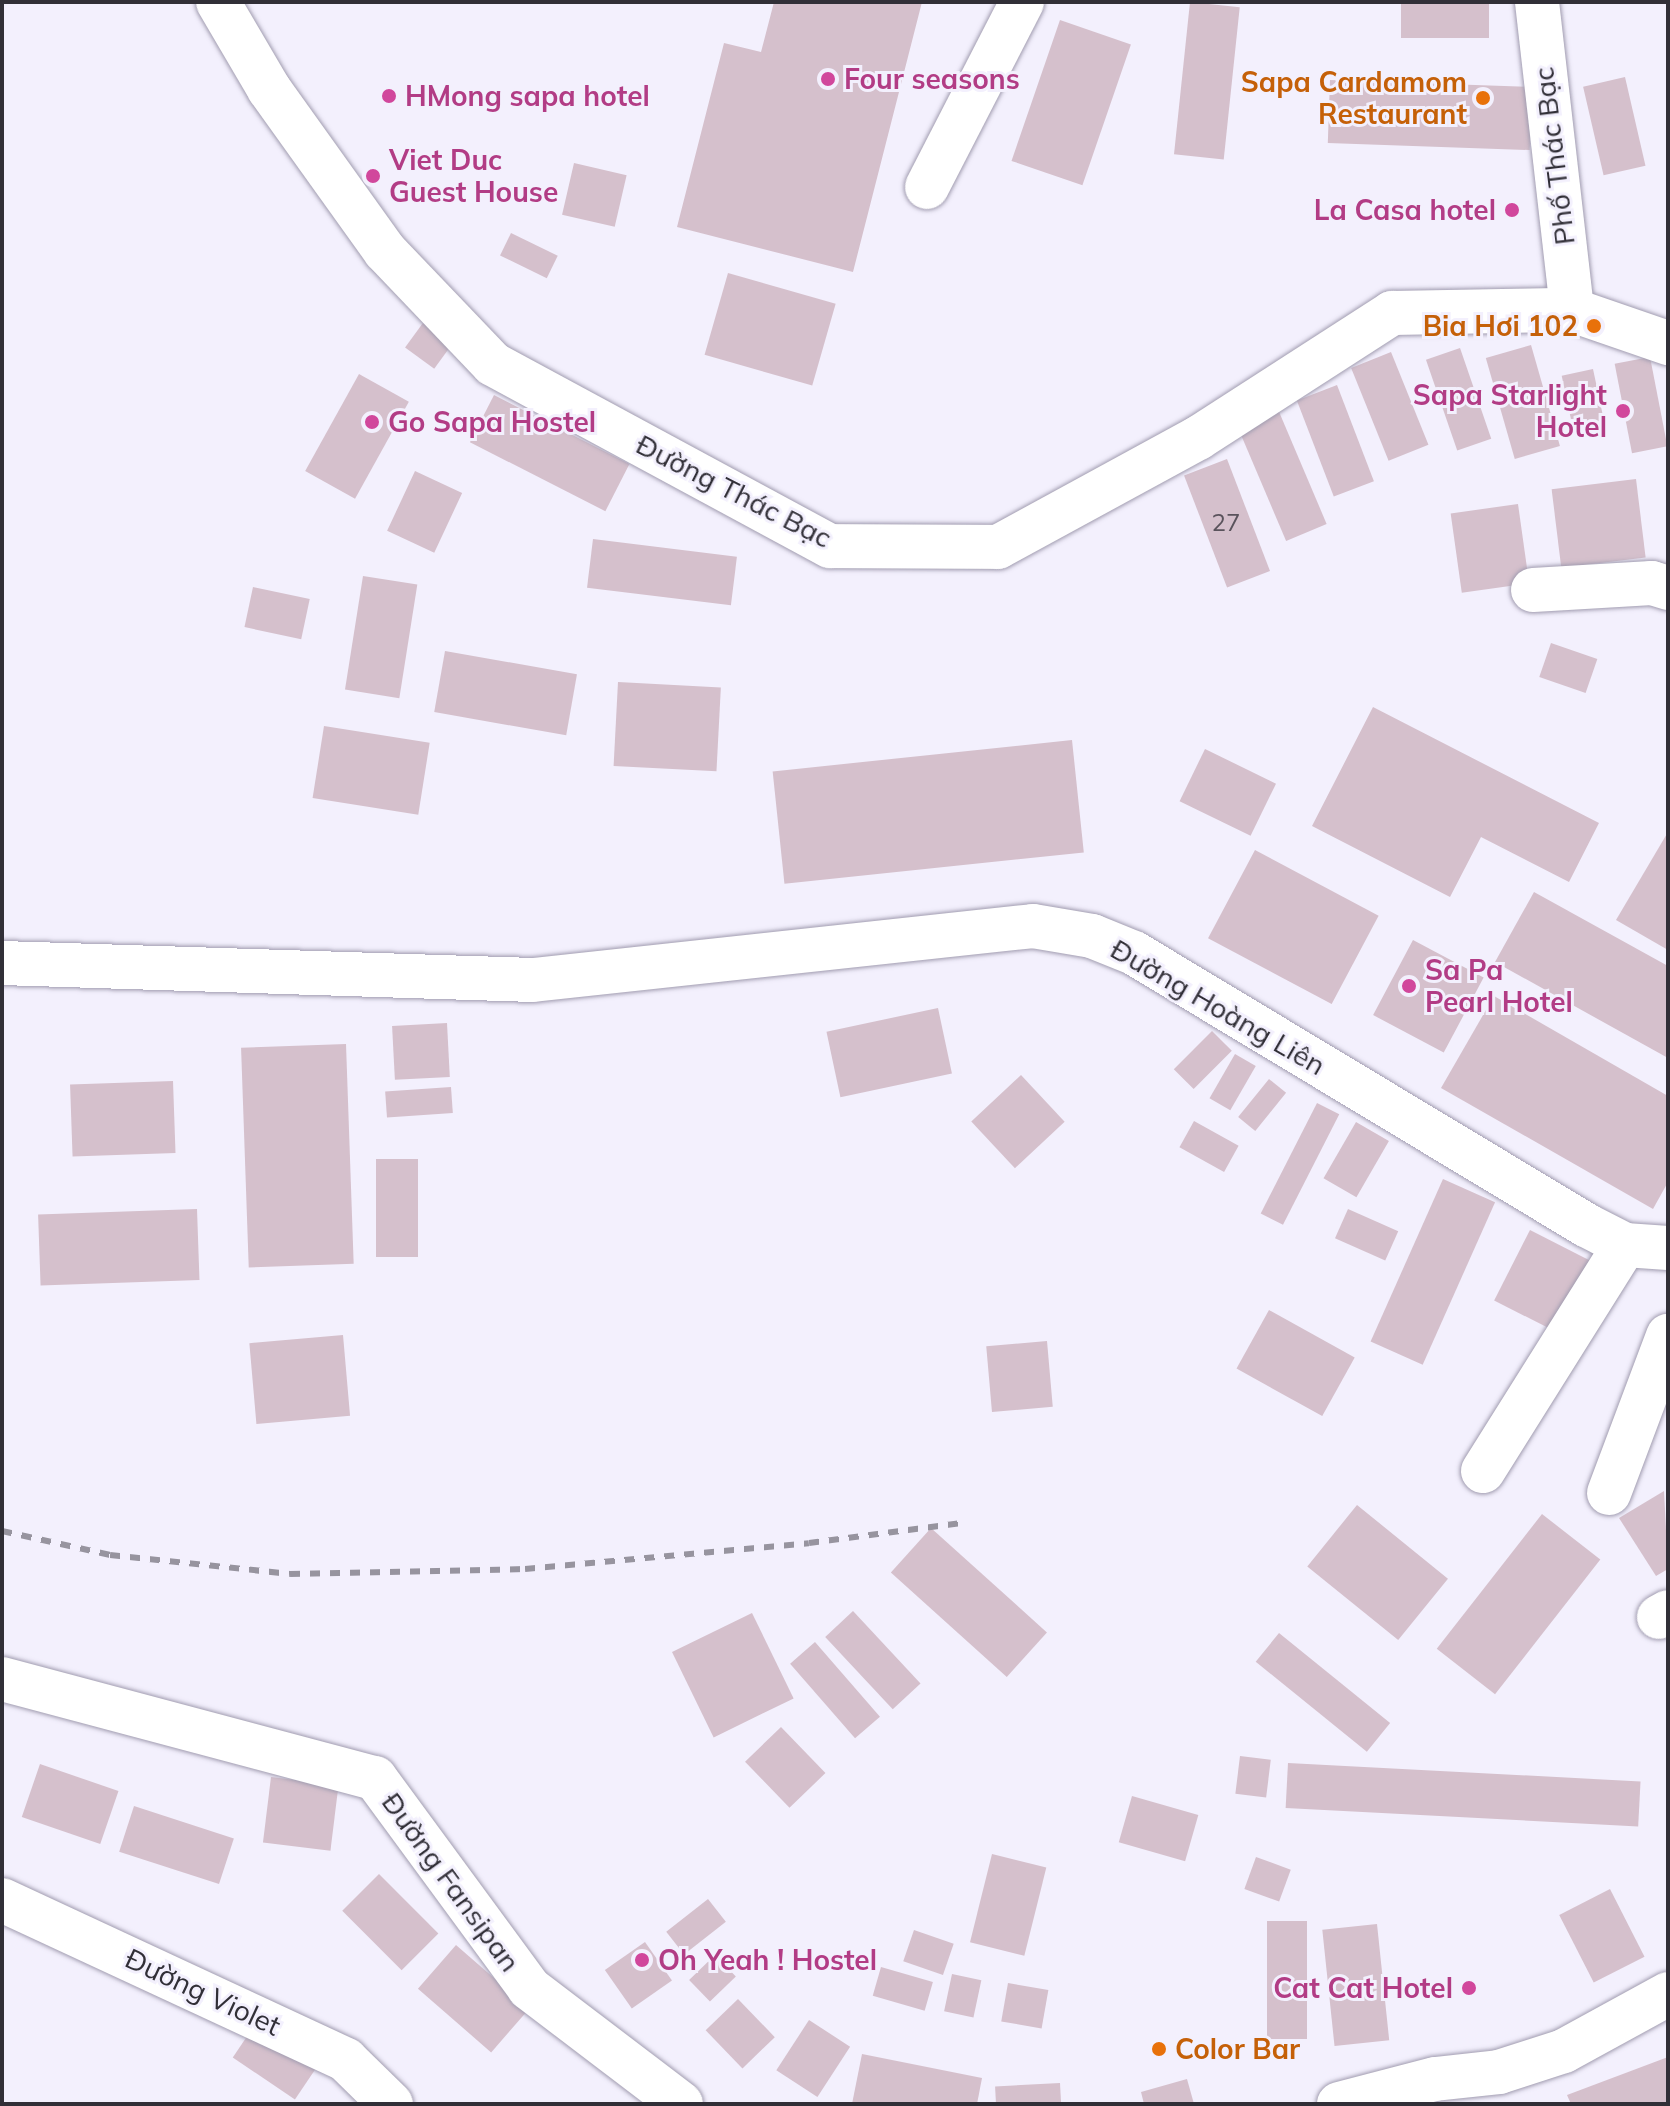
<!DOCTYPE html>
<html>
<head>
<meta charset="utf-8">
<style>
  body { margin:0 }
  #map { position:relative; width:1670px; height:2106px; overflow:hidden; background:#f3f0fd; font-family:Mulish,sans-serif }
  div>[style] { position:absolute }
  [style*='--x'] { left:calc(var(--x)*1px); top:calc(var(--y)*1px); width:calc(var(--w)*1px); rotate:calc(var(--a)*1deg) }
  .building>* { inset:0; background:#d5c0cc; transform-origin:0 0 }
  .roads { filter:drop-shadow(0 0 2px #a19cb0) drop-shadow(0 0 2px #a19cb0) }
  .minor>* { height:44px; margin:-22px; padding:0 22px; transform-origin:22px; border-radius:22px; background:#fff }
  .major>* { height:44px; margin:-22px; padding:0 22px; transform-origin:22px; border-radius:22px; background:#fff }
  .rail>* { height:6px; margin-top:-3px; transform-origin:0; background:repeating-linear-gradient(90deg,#97949f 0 10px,transparent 0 20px) }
  .dots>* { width:22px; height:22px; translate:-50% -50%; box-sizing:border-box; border:4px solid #f3f0fd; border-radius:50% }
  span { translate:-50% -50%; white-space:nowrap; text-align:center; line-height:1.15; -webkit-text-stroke:6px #f3f0fd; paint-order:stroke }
  .number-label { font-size:24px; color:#5a535c }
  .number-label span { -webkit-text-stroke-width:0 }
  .hotel-label { font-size:28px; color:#b23c85; font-weight:700 }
  .left { translate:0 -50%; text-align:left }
  .right { translate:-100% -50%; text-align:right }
  .food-label { font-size:28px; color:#c56008; font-weight:700 }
  .street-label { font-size:28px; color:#312f37 }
  .frame { position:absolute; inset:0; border:4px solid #312f37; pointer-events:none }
</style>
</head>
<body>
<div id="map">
  <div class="building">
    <i style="clip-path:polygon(774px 2px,922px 2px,853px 272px,677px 227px,724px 43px,761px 52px)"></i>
    <i style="left:1190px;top:2px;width:50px;height:153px;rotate:6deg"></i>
    <i style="left:1401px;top:2px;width:88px;height:36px"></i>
    <i style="left:1060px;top:20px;width:75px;height:149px;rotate:19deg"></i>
    <i style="left:1625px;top:77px;width:91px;height:43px;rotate:77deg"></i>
    <i style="left:1330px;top:80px;width:202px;height:63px;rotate:2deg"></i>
    <i style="left:574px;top:163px;width:54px;height:53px;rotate:13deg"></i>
    <i style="left:511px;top:233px;width:52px;height:25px;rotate:26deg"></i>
    <i style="left:728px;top:273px;width:112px;height:85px;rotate:16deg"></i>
    <i style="left:428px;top:316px;width:36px;height:39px;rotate:36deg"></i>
    <i style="left:1531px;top:345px;width:105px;height:47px;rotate:74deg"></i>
    <i style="left:1460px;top:348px;width:96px;height:36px;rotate:71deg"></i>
    <i style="left:1391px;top:352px;width:100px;height:43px;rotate:68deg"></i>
    <i style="left:1650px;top:357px;width:91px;height:36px;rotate:79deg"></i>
    <i style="left:1593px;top:369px;width:60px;height:32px;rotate:78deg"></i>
    <i style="left:359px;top:374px;width:57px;height:111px;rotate:29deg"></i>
    <i style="left:1337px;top:385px;width:103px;height:43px;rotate:69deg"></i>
    <i style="left:494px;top:395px;width:152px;height:53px;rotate:27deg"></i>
    <i style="left:1277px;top:407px;width:127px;height:44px;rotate:67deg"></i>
    <i style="left:1227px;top:459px;width:120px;height:46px;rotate:69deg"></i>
    <i style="left:415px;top:471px;width:52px;height:66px;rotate:25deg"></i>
    <i style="left:1636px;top:479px;width:79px;height:85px;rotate:83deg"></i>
    <i style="left:1518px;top:504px;width:80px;height:68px;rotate:82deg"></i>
    <i style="left:593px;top:539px;width:145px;height:49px;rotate:7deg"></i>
    <i style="left:363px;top:576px;width:55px;height:115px;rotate:9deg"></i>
    <i style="left:253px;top:587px;width:58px;height:41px;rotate:12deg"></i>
    <i style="left:1551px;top:643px;width:49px;height:36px;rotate:19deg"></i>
    <i style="left:445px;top:651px;width:134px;height:62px;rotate:10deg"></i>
    <i style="left:618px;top:682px;width:103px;height:84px;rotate:3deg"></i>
    <i style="clip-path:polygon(1373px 707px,1599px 823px,1569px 882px,1481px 837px,1450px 897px,1312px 826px)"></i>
    <i style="left:324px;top:726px;width:107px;height:73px;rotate:9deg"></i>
    <i style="left:1072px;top:740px;width:113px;height:301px;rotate:84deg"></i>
    <i style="left:1205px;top:749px;width:79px;height:58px;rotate:26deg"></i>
    <i style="clip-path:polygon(1668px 832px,1668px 950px,1616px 920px)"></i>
    <i style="left:1255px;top:850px;width:140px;height:100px;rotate:28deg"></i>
    <i style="clip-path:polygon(1534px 892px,1668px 966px,1668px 1058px,1495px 962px)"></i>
    <i style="left:1413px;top:940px;width:80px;height:85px;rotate:28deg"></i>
    <i style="clip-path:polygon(1494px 996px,1668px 1096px,1668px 1182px,1653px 1209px,1441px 1088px)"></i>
    <i style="left:938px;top:1008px;width:67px;height:114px;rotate:78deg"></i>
    <i style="left:447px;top:1023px;width:54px;height:55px;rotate:87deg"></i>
    <i style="left:1212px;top:1031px;width:28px;height:54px;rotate:45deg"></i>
    <i style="left:346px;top:1044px;width:220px;height:105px;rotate:88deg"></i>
    <i style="left:1235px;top:1054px;width:24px;height:51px;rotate:30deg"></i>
    <i style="left:1021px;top:1075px;width:64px;height:68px;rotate:47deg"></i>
    <i style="left:1269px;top:1079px;width:22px;height:49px;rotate:39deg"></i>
    <i style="left:173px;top:1081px;width:72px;height:103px;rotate:88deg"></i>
    <i style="left:451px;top:1087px;width:26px;height:66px;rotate:86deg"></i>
    <i style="left:1317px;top:1103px;width:25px;height:124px;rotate:27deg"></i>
    <i style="left:1194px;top:1121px;width:51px;height:30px;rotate:29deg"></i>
    <i style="left:1356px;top:1122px;width:38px;height:65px;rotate:30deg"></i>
    <i style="left:376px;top:1159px;width:42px;height:98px"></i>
    <i style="left:1443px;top:1179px;width:57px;height:178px;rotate:24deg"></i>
    <i style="left:197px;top:1209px;width:71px;height:159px;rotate:88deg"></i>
    <i style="left:1348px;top:1209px;width:55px;height:32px;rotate:24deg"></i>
    <i style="left:1530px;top:1230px;width:71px;height:79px;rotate:27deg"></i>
    <i style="left:1269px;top:1310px;width:98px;height:67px;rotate:29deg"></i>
    <i style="left:343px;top:1335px;width:81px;height:94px;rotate:85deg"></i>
    <i style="left:1047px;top:1341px;width:66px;height:61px;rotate:85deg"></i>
    <i style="clip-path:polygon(1664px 1491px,1668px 1569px,1656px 1576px,1619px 1518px)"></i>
    <i style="left:1357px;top:1505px;width:117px;height:79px;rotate:39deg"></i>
    <i style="left:1542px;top:1514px;width:74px;height:171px;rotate:38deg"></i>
    <i style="left:931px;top:1528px;width:156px;height:60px;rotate:42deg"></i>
    <i style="left:853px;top:1611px;width:99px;height:38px;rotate:47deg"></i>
    <i style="left:752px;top:1613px;width:95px;height:89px;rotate:64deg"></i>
    <i style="left:1279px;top:1633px;width:143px;height:37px;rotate:39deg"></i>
    <i style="left:815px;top:1642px;width:99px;height:33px;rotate:49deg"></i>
    <i style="left:781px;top:1727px;width:64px;height:50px;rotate:46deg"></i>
    <i style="left:1240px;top:1756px;width:31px;height:38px;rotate:7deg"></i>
    <i style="left:1288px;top:1763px;width:353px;height:45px;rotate:3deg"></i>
    <i style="left:40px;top:1764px;width:83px;height:56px;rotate:19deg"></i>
    <i style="left:271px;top:1777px;width:68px;height:66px;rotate:7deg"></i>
    <i style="left:1132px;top:1796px;width:69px;height:48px;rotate:16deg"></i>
    <i style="left:134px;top:1806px;width:105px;height:48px;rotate:18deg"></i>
    <i style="left:992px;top:1854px;width:56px;height:91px;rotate:14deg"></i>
    <i style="left:1256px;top:1857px;width:37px;height:34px;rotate:20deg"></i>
    <i style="left:379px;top:1874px;width:84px;height:52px;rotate:45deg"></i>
    <i style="left:1610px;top:1889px;width:76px;height:57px;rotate:63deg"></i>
    <i style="left:708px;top:1899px;width:29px;height:53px;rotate:52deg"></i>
    <i style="left:1267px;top:1921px;width:40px;height:118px"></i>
    <i style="left:1377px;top:1924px;width:117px;height:55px;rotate:84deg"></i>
    <i style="left:914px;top:1930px;width:42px;height:33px;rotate:19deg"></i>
    <i style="left:645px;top:1942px;width:47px;height:49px;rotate:55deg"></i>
    <i style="left:456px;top:1945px;width:97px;height:58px;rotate:41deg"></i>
    <i style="left:715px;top:1955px;width:30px;height:36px;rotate:46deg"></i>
    <i style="left:881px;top:1967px;width:54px;height:30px;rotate:16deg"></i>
    <i style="left:952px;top:1974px;width:30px;height:38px;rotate:12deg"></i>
    <i style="left:1008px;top:1983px;width:41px;height:39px;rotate:10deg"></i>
    <i style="left:738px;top:1999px;width:53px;height:45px;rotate:46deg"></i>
    <i style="left:809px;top:2020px;width:49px;height:60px;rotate:33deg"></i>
    <i style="left:254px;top:2026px;width:75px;height:38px;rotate:34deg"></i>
    <i style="clip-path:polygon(862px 2054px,982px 2078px,977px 2104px,852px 2104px)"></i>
    <i style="clip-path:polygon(1668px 2057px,1668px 2104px,1571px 2104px,1567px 2095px)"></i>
    <i style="clip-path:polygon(1187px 2079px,1194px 2104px,1144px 2104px,1141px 2092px)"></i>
    <i style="left:1060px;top:2083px;width:21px;height:65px;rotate:87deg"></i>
  </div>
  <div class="roads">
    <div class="minor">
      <i style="--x:218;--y:2;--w:101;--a:59.6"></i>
      <i style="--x:269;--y:89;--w:199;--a:54.4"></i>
      <i style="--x:385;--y:251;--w:156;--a:46.3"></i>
      <i style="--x:493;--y:364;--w:383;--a:28.4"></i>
      <i style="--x:830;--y:546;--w:168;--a:0.3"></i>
      <i style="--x:998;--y:547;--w:228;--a:-28.6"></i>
      <i style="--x:1198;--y:438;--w:231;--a:-32.8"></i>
      <i style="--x:1392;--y:313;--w:180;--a:-1"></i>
      <i style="--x:1572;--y:310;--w:102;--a:19"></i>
      <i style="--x:1537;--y:2;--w:310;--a:83.5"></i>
      <i style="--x:927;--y:187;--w:208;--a:-62.8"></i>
      <i style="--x:1533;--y:590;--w:119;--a:-3.4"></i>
      <i style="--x:1652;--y:583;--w:17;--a:17"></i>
      <i style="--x:2;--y:963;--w:531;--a:1.83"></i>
      <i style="--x:1483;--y:1471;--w:267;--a:-57.9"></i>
      <i style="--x:1609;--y:1493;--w:168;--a:-69.4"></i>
      <i style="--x:1659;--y:1617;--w:10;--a:-29"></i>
      <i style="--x:2;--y:1679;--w:386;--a:14.9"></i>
      <i style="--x:375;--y:1778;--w:260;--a:53.7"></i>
      <i style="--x:529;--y:1988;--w:191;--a:37.3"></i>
      <i style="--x:1339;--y:2104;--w:99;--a:-14.6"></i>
      <i style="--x:1435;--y:2079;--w:64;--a:-6.2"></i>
      <i style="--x:1499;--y:2072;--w:68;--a:-17.9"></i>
      <i style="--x:1564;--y:2051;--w:119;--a:-28.7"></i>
    </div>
    <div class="major">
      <i style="--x:533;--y:980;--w:503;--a:-6.16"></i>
      <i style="--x:1033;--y:926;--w:60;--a:9.6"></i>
      <i style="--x:1092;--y:936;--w:45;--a:22"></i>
      <i style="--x:1134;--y:953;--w:528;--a:31.04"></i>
      <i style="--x:1586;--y:1225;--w:44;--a:27.1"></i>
      <i style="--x:1625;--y:1245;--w:43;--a:4"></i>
      <i style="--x:2;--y:1900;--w:379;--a:24.9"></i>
      <i style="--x:346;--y:2060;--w:63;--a:44.4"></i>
    </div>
  </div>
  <div class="rail">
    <i style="--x:2;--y:1531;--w:111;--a:12.5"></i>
    <i style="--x:110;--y:1555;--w:181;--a:6"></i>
    <i style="--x:290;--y:1574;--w:235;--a:-1.2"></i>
    <i style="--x:525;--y:1569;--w:285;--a:-5.2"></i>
    <i style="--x:809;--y:1543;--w:152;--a:-7.5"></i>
  </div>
  <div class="dots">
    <i style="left:828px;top:79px;background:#d1479c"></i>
    <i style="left:389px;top:96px;background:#d1479c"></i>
    <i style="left:1483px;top:98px;background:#e8710a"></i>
    <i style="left:373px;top:176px;background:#d1479c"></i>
    <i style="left:1512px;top:210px;background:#d1479c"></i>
    <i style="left:1594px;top:326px;background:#e8710a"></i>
    <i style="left:1623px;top:411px;background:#d1479c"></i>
    <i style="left:372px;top:422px;background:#d1479c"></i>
    <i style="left:1409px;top:986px;background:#d1479c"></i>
    <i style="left:642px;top:1960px;background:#d1479c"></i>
    <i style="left:1469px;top:1988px;background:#d1479c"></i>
    <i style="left:1159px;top:2049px;background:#e8710a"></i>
  </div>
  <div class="number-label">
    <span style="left:1226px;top:523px">27</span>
  </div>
  <div class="hotel-label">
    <span class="left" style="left:844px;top:79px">Four seasons</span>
    <span class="left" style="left:405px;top:96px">HMong sapa hotel</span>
    <span class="left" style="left:389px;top:176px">Viet Duc<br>Guest House</span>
    <span class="right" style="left:1496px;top:210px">La Casa hotel</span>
    <span class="right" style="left:1607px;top:411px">Sapa Starlight<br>Hotel</span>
    <span class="left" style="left:388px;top:422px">Go Sapa Hostel</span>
    <span class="left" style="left:1425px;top:986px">Sa Pa<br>Pearl Hotel</span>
    <span class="left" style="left:658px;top:1960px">Oh Yeah ! Hostel</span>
    <span class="right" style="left:1453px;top:1988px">Cat Cat Hotel</span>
  </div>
  <div class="food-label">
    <span class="right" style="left:1467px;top:98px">Sapa Cardamom<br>Restaurant</span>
    <span class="right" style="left:1578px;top:326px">Bia Hơi 102</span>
    <span class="left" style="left:1175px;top:2049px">Color Bar</span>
  </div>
  <div class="street-label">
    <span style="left:1554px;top:156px;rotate:-97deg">Phố Thác Bạc</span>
    <span style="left:734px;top:491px;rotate:27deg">Đường Thác Bạc</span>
    <span style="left:1218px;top:1007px;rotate:30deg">Đường Hoàng Liên</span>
    <span style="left:451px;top:1882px;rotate:54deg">Đường Fansipan</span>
    <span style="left:203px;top:1992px;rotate:25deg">Đường Violet</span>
  </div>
  <div class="frame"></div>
</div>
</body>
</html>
